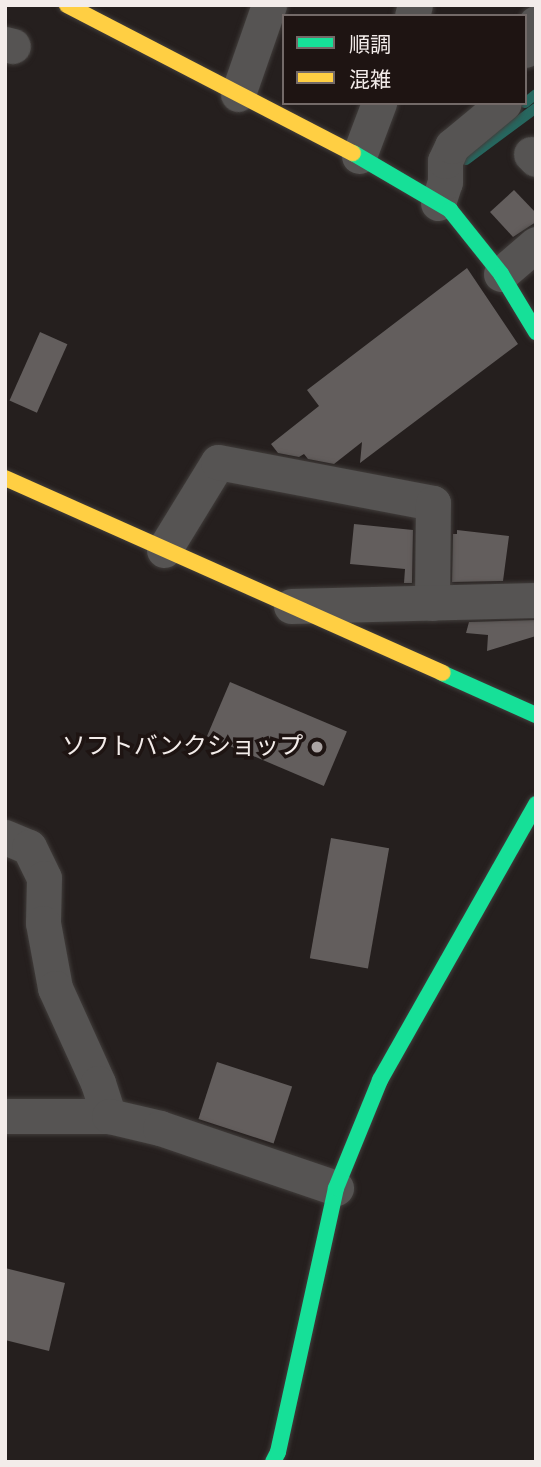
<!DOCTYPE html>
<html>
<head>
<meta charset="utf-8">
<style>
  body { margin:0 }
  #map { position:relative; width:541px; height:1467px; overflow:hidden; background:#251f1e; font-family:"Varela Round","Noto Sans JP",sans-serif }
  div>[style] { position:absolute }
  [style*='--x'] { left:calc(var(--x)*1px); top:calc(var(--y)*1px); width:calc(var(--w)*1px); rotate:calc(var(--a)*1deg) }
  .stream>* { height:10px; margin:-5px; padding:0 5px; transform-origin:5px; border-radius:5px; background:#27675f }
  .building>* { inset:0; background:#635e5d; transform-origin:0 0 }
  .roads { filter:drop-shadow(0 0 2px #413d3b) drop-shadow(0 0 2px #413d3b) }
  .street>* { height:35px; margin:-17.5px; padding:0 17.5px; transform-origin:17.5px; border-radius:17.5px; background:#565453 }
  .fast>* { height:16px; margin:-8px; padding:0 8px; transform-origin:8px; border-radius:8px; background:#16e098 }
  .slow>* { height:16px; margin:-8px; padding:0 8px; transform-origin:8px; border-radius:8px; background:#ffcf43 }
  .dots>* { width:19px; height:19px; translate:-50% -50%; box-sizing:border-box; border:4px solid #1e1412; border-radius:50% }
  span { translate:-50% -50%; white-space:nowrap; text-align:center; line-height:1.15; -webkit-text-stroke:7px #1e1412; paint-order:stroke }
  .poi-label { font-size:24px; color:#f3ecea }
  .right { translate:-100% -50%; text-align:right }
  .frame { position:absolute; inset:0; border:7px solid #f3ecea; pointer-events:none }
  .legend { position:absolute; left:282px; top:14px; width:245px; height:91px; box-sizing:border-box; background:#1e1412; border:2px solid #736a68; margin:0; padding:9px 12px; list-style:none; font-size:21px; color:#f3ecea }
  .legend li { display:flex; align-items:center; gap:14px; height:35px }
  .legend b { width:35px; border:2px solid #736a68 }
</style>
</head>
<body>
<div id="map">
  <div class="stream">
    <i style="--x:525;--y:103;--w:14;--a:-39"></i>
    <i style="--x:466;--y:160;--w:87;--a:-36.6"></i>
  </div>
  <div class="building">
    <i style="clip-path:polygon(514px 190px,536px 213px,536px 222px,513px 237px,490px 212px)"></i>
    <i style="clip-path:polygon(467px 268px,518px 344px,360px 463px,362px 442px,334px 464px,308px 459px,304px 454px,299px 457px,278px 453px,271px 444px,319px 406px,307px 390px)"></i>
    <i style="left:40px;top:332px;width:30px;height:75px;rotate:24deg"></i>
    <i style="clip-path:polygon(354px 524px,413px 530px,412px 583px,404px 583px,405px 569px,350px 564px)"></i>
    <i style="clip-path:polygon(457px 530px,509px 536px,503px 581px,452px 582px,453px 534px,457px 534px)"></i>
    <i style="clip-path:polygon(536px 620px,536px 636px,487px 651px,488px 635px,466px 633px,469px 622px)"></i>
    <i style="left:230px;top:682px;width:127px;height:59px;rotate:23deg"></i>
    <i style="left:331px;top:838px;width:59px;height:122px;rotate:10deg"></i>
    <i style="left:217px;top:1062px;width:79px;height:60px;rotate:18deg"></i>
    <i style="clip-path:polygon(5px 1268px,65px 1283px,49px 1351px,5px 1340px)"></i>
  </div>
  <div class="roads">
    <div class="street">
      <i style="--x:412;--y:16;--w:11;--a:-75"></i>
      <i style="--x:5;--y:44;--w:8;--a:14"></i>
      <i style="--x:525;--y:50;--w:29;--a:-68"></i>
      <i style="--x:238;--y:94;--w:94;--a:-70.8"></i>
      <i style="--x:531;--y:154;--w:7;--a:45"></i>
      <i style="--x:359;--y:156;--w:57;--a:-69.3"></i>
      <i style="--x:438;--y:203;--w:22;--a:-72"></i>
      <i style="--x:445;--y:182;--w:21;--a:-90"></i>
      <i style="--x:445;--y:161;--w:17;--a:-65"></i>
      <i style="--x:452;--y:146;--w:67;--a:-39.6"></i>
      <i style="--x:501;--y:274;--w:46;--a:-40.6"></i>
      <i style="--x:164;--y:550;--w:103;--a:-58.5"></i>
      <i style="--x:218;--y:462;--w:219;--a:10.8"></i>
      <i style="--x:433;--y:503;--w:100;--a:90.6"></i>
      <i style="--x:291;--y:606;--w:245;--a:-1.4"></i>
      <i style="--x:5;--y:837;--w:26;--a:23"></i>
      <i style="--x:29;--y:847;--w:34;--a:64"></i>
      <i style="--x:44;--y:878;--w:45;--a:91.3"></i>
      <i style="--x:43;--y:923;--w:66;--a:79.5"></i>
      <i style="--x:55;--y:988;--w:104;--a:65.6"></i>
      <i style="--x:98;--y:1083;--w:35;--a:72"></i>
      <i style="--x:5;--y:1116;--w:104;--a:0"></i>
      <i style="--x:109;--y:1116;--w:52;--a:13.2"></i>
      <i style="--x:160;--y:1128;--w:186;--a:18.8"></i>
    </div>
    <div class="fast">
      <i style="--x:353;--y:153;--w:113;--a:30.4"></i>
      <i style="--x:450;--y:210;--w:82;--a:51.4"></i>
      <i style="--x:501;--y:274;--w:68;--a:58.9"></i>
      <i style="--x:442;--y:673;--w:103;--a:24.1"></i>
      <i style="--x:273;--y:1462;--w:11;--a:-63"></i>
      <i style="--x:278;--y:1452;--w:270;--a:-77.6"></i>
      <i style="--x:336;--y:1188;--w:117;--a:-67.8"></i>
      <i style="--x:380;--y:1080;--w:317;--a:-60.5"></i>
    </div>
    <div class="slow">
      <i style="--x:67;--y:5;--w:322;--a:27.4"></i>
      <i style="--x:5;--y:478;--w:479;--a:24"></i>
    </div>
  </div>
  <div class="dots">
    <i style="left:317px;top:747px;background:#aba4a3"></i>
  </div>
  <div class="poi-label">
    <span class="right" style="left:303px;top:747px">ソフトバンクショップ</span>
  </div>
  <div class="frame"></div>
  <ul class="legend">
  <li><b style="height:9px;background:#16e098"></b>順調</li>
  <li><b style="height:9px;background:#ffcf43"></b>混雑</li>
  </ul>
</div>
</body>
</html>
